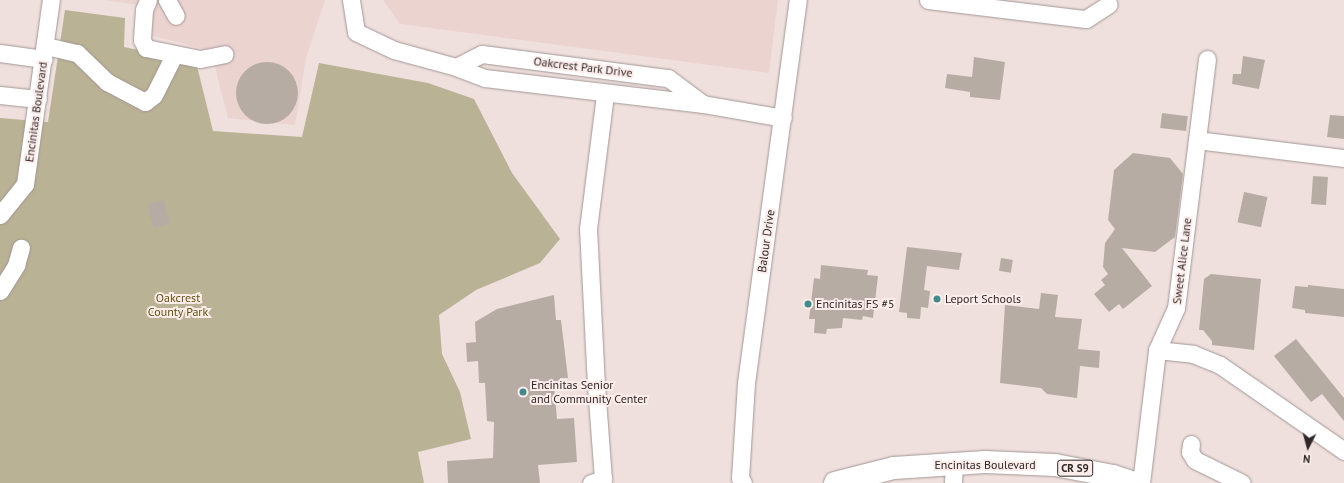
<!DOCTYPE html>
<html>
<head>
<meta charset="utf-8">
<style>
  body { margin:0 }
  #map { position:relative; width:1344px; height:483px; overflow:hidden; background:#efe0de; font-family:"PT Sans",sans-serif }
  div>[style] { position:absolute }
  [style*='--x'] { left:calc(var(--x)*1px); top:calc(var(--y)*1px); width:calc(var(--w)*1px); rotate:calc(var(--a)*1deg) }
  .built>* { inset:0; background:#ebd3d0 }
  .green>* { inset:0; background:#bab294 }
  .building>* { inset:0; background:#b7aca4; transform-origin:0 0 }
  .round { border-radius:50% }
  .roads { filter:drop-shadow(0 0 1px #a39694) drop-shadow(0 0 1px #a39694) }
  .minor>* { height:17px; margin:-8.5px; padding:0 8.5px; transform-origin:8.5px; border-radius:8.5px; background:#fff }
  .major>* { height:22px; margin:-11px; padding:0 11px; transform-origin:11px; border-radius:11px; background:#fff }
  .dots>* { width:11px; height:11px; translate:-50% -50%; box-sizing:border-box; border:2px solid #fcedeb; border-radius:50% }
  span { translate:-50% -50%; white-space:nowrap; text-align:center; line-height:1.15; -webkit-text-stroke:4px #fcedeb; paint-order:stroke }
  .shield-label span { padding:1px 3px; background:#fcedeb; border:1px solid; border-radius:3px; -webkit-text-stroke-width:0 }
  .shield-label { font-size:11px; color:#2e2827; font-weight:700 }
  .street-label { font-size:12px; color:#2e2827 }
  .park-label { font-size:12px; color:#63520e }
  .poi-label { font-size:12px; color:#2e2827 }
  .left { translate:0 -50%; text-align:left }
  .north { position:absolute; left:1288px; top:427px; width:40px; height:40px; -webkit-text-stroke:3px #fcedeb; paint-order:stroke; rotate:186deg; font-size:11px; font-weight:700; line-height:16px; text-align:center; color:#2e2827 }
  .north::after { content:''; display:block; margin:auto; width:14px; height:18px; background:#2e2827; clip-path:polygon(50% 0,100% 100%,50% 72%,0 100%) }
</style>
</head>
<body>
<div id="map">
  <div class="built">
    <i style="clip-path:polygon(104px 0,325px 0,306px 58px,295px 125px,228px 118px,211px 51px,138px 32px,139px 5px)"></i>
    <i style="clip-path:polygon(383px 0,778px 0,769px 73px,400px 24px)"></i>
  </div>
  <div class="green">
    <i style="clip-path:polygon(65px 10px,125px 18px,124px 47px,196px 62px,213px 131px,302px 137px,319px 63px,428px 83px,474px 99px,512px 173px,560px 239px,540px 263px,476px 290px,439px 315px,442px 354px,460px 392px,471px 439px,418px 452px,424px 483px,0 483px,0 118px,48px 122px)"></i>
  </div>
  <div class="building">
    <i style="clip-path:polygon(1243px 56px,1265px 60px,1259px 89px,1232px 84px,1233px 74px,1241px 74px)"></i>
    <i style="clip-path:polygon(974px 57px,1005px 62px,1000px 100px,970px 97px,970px 92px,945px 88px,947px 74px,972px 77px)"></i>
    <i class="round" style="left:236px;top:62px;width:62px;height:62px"></i>
    <i style="left:1162px;top:113px;width:26px;height:15px;rotate:7deg"></i>
    <i style="clip-path:polygon(1330px 115px,1344px 116px,1344px 139px,1327px 137px)"></i>
    <i style="clip-path:polygon(1133px 153px,1170px 158px,1183px 174px,1175px 237px,1155px 252px,1122px 248px,1152px 286px,1123px 309px,1119px 304px,1109px 312px,1094px 294px,1105px 285px,1101px 280px,1108px 274px,1103px 267px,1105px 243px,1115px 229px,1108px 220px,1114px 170px)"></i>
    <i style="left:1313px;top:176px;width:15px;height:28px;rotate:4deg"></i>
    <i style="left:1244px;top:192px;width:24px;height:31px;rotate:12deg"></i>
    <i style="left:163px;top:200px;width:24px;height:17px;rotate:73deg"></i>
    <i style="clip-path:polygon(907px 247px,962px 253px,959px 270px,927px 266px,924px 290px,930px 291px,928px 308px,921px 307px,920px 319px,907px 318px,907px 313px,899px 312px)"></i>
    <i style="left:1001px;top:258px;width:12px;height:13px;rotate:9deg"></i>
    <i style="clip-path:polygon(821px 265px,868px 270px,867px 275px,878px 276px,873px 318px,863px 316px,862px 320px,843px 318px,842px 328px,827px 329px,826px 334px,814px 333px,815px 319px,809px 319px,814px 278px,820px 279px)"></i>
    <i style="clip-path:polygon(1211px 274px,1261px 279px,1254px 350px,1212px 345px,1212px 341px,1203px 330px,1199px 330px,1204px 279px)"></i>
    <i style="clip-path:polygon(1308px 285px,1344px 289px,1344px 317px,1305px 313px,1305px 310px,1292px 308px,1295px 286px,1308px 287px)"></i>
    <i style="clip-path:polygon(1041px 293px,1058px 295px,1055px 317px,1082px 319px,1078px 349px,1100px 351px,1099px 368px,1080px 366px,1077px 398px,1047px 394px,1041px 388px,1000px 383px,1005px 305px,1039px 309px)"></i>
    <i style="clip-path:polygon(554px 295px,556px 320px,561px 320px,568px 378px,560px 378px,560px 384px,554px 385px,557px 419px,574px 418px,577px 462px,538px 465px,540px 483px,448px 483px,447px 461px,493px 458px,494px 422px,487px 421px,485px 383px,479px 383px,478px 361px,467px 362px,466px 343px,476px 342px,475px 322px,497px 309px)"></i>
    <i style="clip-path:polygon(1296px 339px,1344px 398px,1344px 421px,1322px 394px,1311px 402px,1274px 356px)"></i>
  </div>
  <div class="roads">
    <div class="minor">
      <i style="--x:148;--y:0;--w:11;--a:112"></i>
      <i style="--x:144;--y:10;--w:30;--a:94"></i>
      <i style="--x:142;--y:40;--w:9;--a:63"></i>
      <i style="--x:146;--y:48;--w:55;--a:11.5"></i>
      <i style="--x:200;--y:59;--w:25;--a:-11"></i>
      <i style="--x:167;--y:0;--w:18;--a:61"></i>
      <i style="--x:351;--y:0;--w:32;--a:81"></i>
      <i style="--x:356;--y:32;--w:42;--a:25.3"></i>
      <i style="--x:394;--y:50;--w:64;--a:15.3"></i>
      <i style="--x:456;--y:67;--w:31;--a:21"></i>
      <i style="--x:485;--y:78;--w:220;--a:6.8"></i>
      <i style="--x:703;--y:104;--w:81;--a:9.9"></i>
      <i style="--x:928;--y:0;--w:159;--a:6.9"></i>
      <i style="--x:1086;--y:19;--w:27;--a:-33"></i>
      <i style="--x:46;--y:46;--w:32;--a:13"></i>
      <i style="--x:77;--y:53;--w:42;--a:44"></i>
      <i style="--x:107;--y:82;--w:43;--a:27.8"></i>
      <i style="--x:145;--y:102;--w:11;--a:-38"></i>
      <i style="--x:154;--y:95;--w:45;--a:-63.4"></i>
      <i style="--x:0;--y:53;--w:44;--a:7.8"></i>
      <i style="--x:456;--y:67;--w:29;--a:-27"></i>
      <i style="--x:482;--y:54;--w:188;--a:7.4"></i>
      <i style="--x:668;--y:78;--w:44;--a:36.6"></i>
      <i style="--x:0;--y:95;--w:38;--a:6"></i>
      <i style="--x:1197;--y:140;--w:148;--a:7"></i>
      <i style="--x:0;--y:215;--w:40;--a:-51"></i>
      <i style="--x:25;--y:184;--w:186;--a:-82"></i>
      <i style="--x:0;--y:291;--w:31;--a:-58"></i>
      <i style="--x:16;--y:265;--w:18;--a:-74"></i>
      <i style="--x:1157;--y:350;--w:36;--a:6"></i>
      <i style="--x:1193;--y:354;--w:29;--a:22"></i>
      <i style="--x:1220;--y:365;--w:151;--a:34.7"></i>
      <i style="--x:1191;--y:444;--w:8;--a:97"></i>
      <i style="--x:1190;--y:452;--w:9;--a:58"></i>
      <i style="--x:1195;--y:460;--w:52;--a:26.1"></i>
      <i style="--x:591;--y:483;--w:13;--a:-18"></i>
      <i style="--x:603;--y:479;--w:93;--a:-94.3"></i>
      <i style="--x:596;--y:386;--w:157;--a:-92.9"></i>
      <i style="--x:588;--y:229;--w:136;--a:-82.8"></i>
      <i style="--x:743;--y:483;--w:6;--a:-121"></i>
      <i style="--x:740;--y:478;--w:95;--a:-86.4"></i>
      <i style="--x:746;--y:383;--w:387;--a:-82.3"></i>
      <i style="--x:953;--y:483;--w:21;--a:-87"></i>
      <i style="--x:1141;--y:483;--w:134;--a:-83.1"></i>
      <i style="--x:1157;--y:350;--w:46;--a:-65.7"></i>
      <i style="--x:1176;--y:308;--w:251;--a:-82.9"></i>
    </div>
    <div class="major">
      <i style="--x:835;--y:483;--w:61;--a:-14.3"></i>
      <i style="--x:894;--y:468;--w:91;--a:-3.8"></i>
      <i style="--x:985;--y:462;--w:70;--a:2.5"></i>
      <i style="--x:1055;--y:465;--w:59;--a:10.7"></i>
      <i style="--x:1113;--y:476;--w:23;--a:18"></i>
    </div>
  </div>
  <div class="dots">
    <i style="left:937px;top:299px;background:#438b8b"></i>
    <i style="left:808px;top:304px;background:#438b8b"></i>
    <i style="left:523px;top:392px;background:#438b8b"></i>
  </div>
  <div class="shield-label">
    <span style="left:1075px;top:468px">CR S9</span>
  </div>
  <div class="street-label">
    <span style="left:583px;top:67px;rotate:7deg">Oakcrest Park Drive</span>
    <span style="left:36px;top:112px;rotate:-82deg">Encinitas Boulevard</span>
    <span style="left:766px;top:241px;rotate:-82deg">Balour Drive</span>
    <span style="left:1182px;top:261px;rotate:-83deg">Sweet Alice Lane</span>
    <span style="left:985px;top:465px">Encinitas Boulevard</span>
  </div>
  <div class="park-label">
    <span style="left:178px;top:305px">Oakcrest<br>County Park</span>
  </div>
  <div class="poi-label">
    <span class="left" style="left:945px;top:299px">Leport Schools</span>
    <span class="left" style="left:816px;top:304px">Encinitas FS #5</span>
    <span class="left" style="left:531px;top:392px">Encinitas Senior<br>and Community Center</span>
  </div>
  <div class="north">N</div>
</div>
</body>
</html>
